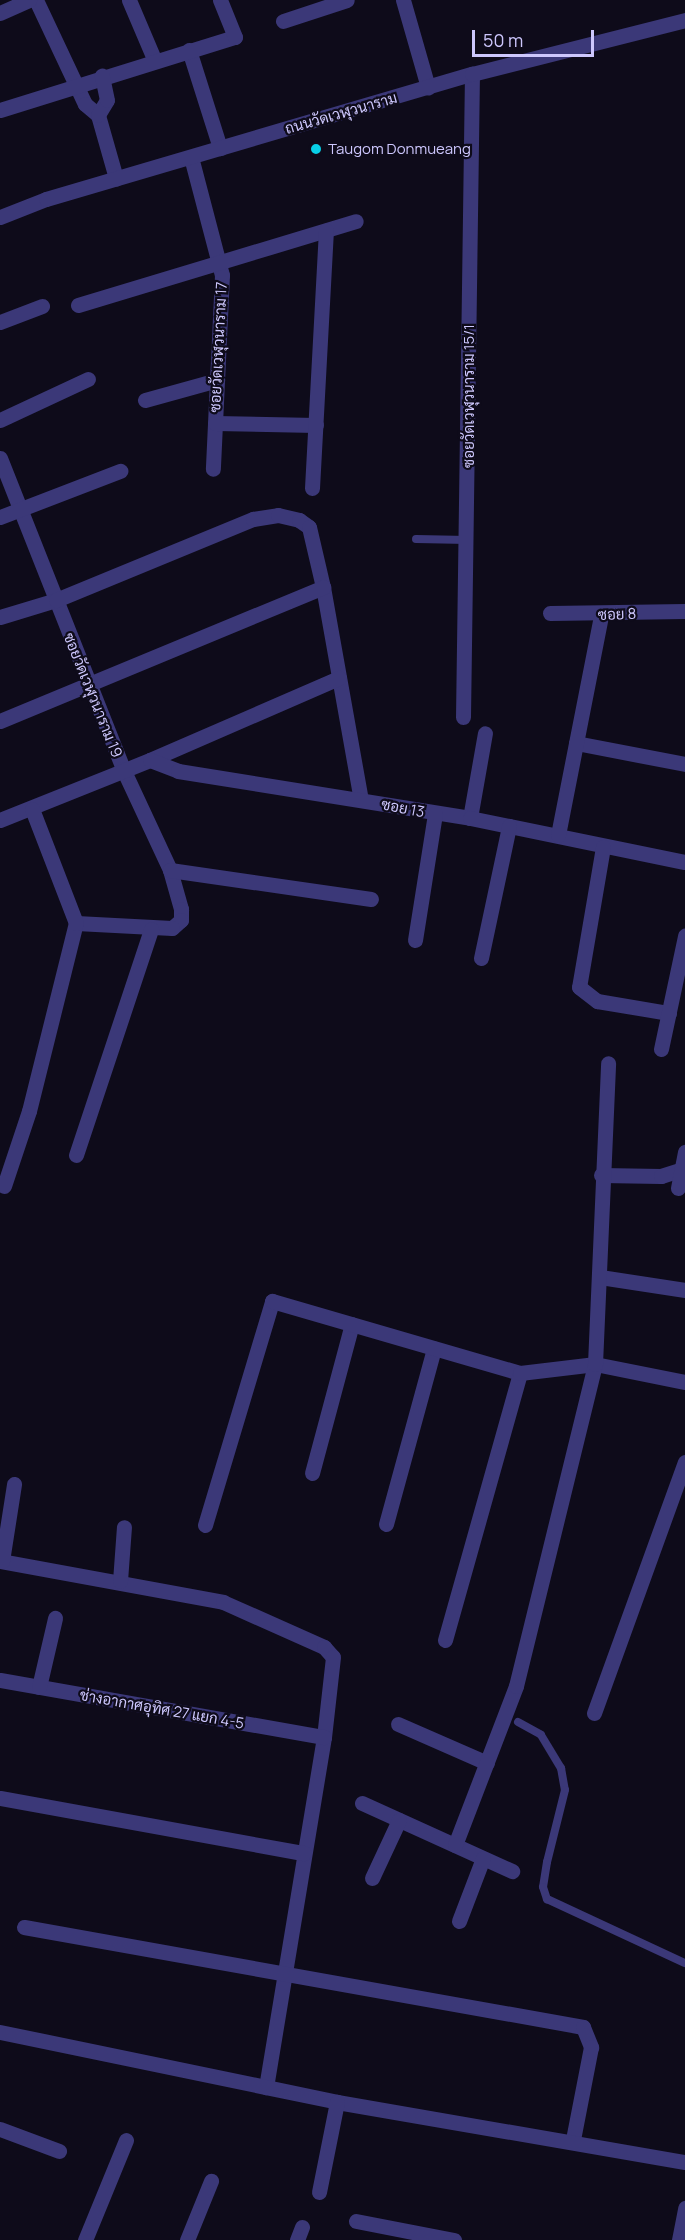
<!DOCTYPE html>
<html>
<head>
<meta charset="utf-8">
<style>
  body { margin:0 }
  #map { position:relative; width:685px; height:2240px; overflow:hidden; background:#0e0b1a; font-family:Manrope,Sarabun,sans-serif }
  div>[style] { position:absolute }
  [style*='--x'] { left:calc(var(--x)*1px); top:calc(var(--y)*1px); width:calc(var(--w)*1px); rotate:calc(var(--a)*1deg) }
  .service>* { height:8px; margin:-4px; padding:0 4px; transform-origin:4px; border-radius:4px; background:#3b3878 }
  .minor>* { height:15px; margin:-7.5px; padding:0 7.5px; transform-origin:7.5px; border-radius:7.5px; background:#3b3878 }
  .tertiary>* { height:15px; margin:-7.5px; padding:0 7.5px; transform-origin:7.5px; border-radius:7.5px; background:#3b3878 }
  .dots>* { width:16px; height:16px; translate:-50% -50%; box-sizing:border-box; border:3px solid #0e0b1a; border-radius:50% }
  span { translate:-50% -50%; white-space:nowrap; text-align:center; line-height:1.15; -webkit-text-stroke:4.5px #0e0b1a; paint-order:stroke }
  .street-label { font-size:15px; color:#cdc7fd }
  .poi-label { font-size:15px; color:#cdc7fd }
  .left { translate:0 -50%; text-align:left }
  .scale { position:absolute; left:472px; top:30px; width:122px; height:27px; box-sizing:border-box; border:3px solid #cdc7fd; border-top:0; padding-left:8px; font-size:18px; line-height:21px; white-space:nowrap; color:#cdc7fd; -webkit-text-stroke:4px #0e0b1a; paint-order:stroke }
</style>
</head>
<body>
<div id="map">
  <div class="service">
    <i style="--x:416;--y:539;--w:52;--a:1.1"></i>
    <i style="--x:518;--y:1722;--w:26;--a:29"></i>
    <i style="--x:541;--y:1735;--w:39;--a:59"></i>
    <i style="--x:561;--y:1768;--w:22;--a:80"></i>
    <i style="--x:565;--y:1790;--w:74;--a:104"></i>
    <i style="--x:547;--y:1862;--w:25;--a:99"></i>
    <i style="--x:543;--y:1887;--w:13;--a:72"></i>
    <i style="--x:547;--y:1899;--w:152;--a:24.9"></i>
  </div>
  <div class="minor">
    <i style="--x:36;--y:0;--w:115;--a:64.8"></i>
    <i style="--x:85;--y:104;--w:17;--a:40"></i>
    <i style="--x:98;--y:115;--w:66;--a:74.1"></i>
    <i style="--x:129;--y:0;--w:64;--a:67"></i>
    <i style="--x:403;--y:0;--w:91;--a:74"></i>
    <i style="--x:0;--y:13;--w:32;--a:-24"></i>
    <i style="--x:283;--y:21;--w:67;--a:-18.2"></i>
    <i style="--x:189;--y:50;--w:103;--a:72.4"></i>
    <i style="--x:0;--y:110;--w:246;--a:-17.3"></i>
    <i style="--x:235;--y:37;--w:40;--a:-112"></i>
    <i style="--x:98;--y:115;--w:17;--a:-59"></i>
    <i style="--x:107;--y:100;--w:25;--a:-102"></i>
    <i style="--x:191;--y:157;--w:122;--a:75.3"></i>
    <i style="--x:222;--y:275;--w:194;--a:92.7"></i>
    <i style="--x:78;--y:305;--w:290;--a:-16.8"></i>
    <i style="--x:0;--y:322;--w:45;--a:-20.9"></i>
    <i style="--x:145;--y:400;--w:75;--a:-15.5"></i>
    <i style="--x:0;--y:420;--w:97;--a:-25"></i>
    <i style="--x:215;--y:423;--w:101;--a:1.1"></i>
    <i style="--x:0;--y:458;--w:334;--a:68.4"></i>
    <i style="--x:123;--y:769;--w:111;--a:65"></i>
    <i style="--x:170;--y:870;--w:41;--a:74.2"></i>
    <i style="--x:181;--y:909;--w:11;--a:90"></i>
    <i style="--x:181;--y:920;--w:12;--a:138"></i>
    <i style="--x:172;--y:928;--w:96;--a:-177"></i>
    <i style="--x:312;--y:488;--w:258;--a:-86.9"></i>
    <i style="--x:0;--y:517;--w:129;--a:-21"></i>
    <i style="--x:550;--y:613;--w:135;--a:-0.8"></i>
    <i style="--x:0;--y:617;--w:59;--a:-16.9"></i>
    <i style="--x:56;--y:600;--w:213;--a:-22.4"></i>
    <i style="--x:253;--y:519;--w:25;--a:-9"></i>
    <i style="--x:278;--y:515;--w:22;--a:13"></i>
    <i style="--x:299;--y:520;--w:12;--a:35"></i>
    <i style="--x:309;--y:527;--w:62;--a:76.9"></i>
    <i style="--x:323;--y:587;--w:216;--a:79.9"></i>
    <i style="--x:463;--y:717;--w:643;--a:-89.2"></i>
    <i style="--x:0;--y:721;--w:350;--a:-22.5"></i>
    <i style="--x:576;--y:743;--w:111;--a:10.9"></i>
    <i style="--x:150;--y:760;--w:206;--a:-23.5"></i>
    <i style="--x:470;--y:818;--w:86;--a:-80"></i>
    <i style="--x:0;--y:820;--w:162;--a:-21.8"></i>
    <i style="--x:150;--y:760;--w:30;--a:21"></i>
    <i style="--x:178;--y:771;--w:296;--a:9.1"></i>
    <i style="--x:470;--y:818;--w:219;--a:11.6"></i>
    <i style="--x:558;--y:835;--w:224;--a:-78.9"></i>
    <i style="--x:603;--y:847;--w:142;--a:99.7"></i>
    <i style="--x:579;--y:987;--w:23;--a:38"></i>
    <i style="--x:597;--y:1001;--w:73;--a:9.5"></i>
    <i style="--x:170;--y:870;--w:203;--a:8.2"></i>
    <i style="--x:415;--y:940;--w:128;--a:-81"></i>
    <i style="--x:481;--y:958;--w:135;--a:-78"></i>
    <i style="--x:661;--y:1049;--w:116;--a:-78"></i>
    <i style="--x:76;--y:1155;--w:238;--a:-71.6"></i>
    <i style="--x:601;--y:1175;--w:60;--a:1"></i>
    <i style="--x:661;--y:1176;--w:25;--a:-18"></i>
    <i style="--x:4;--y:1186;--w:79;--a:-71.6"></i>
    <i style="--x:29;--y:1111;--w:194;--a:-76"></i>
    <i style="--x:76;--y:923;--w:122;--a:-111.1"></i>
    <i style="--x:678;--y:1188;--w:37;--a:-79"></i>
    <i style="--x:600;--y:1277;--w:86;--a:8.7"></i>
    <i style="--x:312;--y:1473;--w:154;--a:-75"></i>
    <i style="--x:386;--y:1524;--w:182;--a:-74.7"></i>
    <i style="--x:205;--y:1525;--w:234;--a:-73.3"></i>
    <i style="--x:272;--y:1301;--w:258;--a:16.2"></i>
    <i style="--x:0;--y:1561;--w:227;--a:10.4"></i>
    <i style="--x:223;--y:1602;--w:111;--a:24"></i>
    <i style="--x:324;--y:1647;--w:13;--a:48"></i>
    <i style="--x:333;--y:1657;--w:81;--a:96.4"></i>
    <i style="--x:324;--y:1737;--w:355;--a:99.4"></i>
    <i style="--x:2;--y:1561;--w:78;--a:-81.1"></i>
    <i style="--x:120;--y:1581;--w:54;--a:-85.8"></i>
    <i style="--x:445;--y:1640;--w:277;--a:-74.3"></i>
    <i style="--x:520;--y:1373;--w:76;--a:-6.8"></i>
    <i style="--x:595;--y:1364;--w:92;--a:11.3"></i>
    <i style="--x:0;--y:1680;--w:329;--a:10"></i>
    <i style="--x:39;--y:1687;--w:71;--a:-76.9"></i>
    <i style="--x:594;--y:1713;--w:267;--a:-70.1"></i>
    <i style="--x:398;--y:1724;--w:97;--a:23.7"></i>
    <i style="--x:0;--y:1798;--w:309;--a:10.3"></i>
    <i style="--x:362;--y:1803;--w:165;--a:24.4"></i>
    <i style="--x:455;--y:1845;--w:170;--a:-69"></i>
    <i style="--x:516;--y:1686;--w:332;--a:-76.2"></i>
    <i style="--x:595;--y:1364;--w:301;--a:-87.5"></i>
    <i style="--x:372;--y:1878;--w:64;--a:-65"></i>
    <i style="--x:459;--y:1921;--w:67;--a:-69.1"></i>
    <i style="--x:24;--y:1927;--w:568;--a:10.14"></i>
    <i style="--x:583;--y:2027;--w:22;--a:68"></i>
    <i style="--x:591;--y:2047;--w:95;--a:101"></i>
    <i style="--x:0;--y:2032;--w:344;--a:11.7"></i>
    <i style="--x:337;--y:2102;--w:353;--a:9.8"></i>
    <i style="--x:0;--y:2129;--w:63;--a:20.4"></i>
    <i style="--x:319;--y:2192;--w:92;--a:-78.7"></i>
    <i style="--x:356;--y:2221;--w:100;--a:11"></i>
    <i style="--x:85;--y:2240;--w:108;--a:-67.7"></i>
    <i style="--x:187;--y:2240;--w:64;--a:-67.9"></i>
    <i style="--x:297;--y:2240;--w:14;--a:-69"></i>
    <i style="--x:679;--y:2240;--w:33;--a:-79"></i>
  </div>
  <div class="tertiary">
    <i style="--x:0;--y:217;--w:49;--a:-21.4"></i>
    <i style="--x:46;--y:199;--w:444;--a:-16.4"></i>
    <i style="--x:472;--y:74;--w:220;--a:-14.2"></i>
  </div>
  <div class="dots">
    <i style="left:316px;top:149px;background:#08cfe7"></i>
  </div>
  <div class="street-label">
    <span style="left:341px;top:113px;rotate:-16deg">ถนนวัดเวฬุวนาราม</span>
    <span style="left:218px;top:347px;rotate:-87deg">ซอยวัดเวฬุวนาราม 17</span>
    <span style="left:469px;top:396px;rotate:-90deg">ซอยวัดเวฬุวนาราม 15/1</span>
    <span style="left:617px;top:614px;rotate:-2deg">ซอย 8</span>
    <span style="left:93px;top:695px;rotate:68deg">ซอยวัดเวฬุวนาราม 19</span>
    <span style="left:403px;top:808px;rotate:11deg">ซอย 13</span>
    <span style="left:162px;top:1709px;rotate:10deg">ช่างอากาศอุทิศ 27 แยก 4-5</span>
  </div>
  <div class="poi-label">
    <span class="left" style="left:328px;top:149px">Taugom Donmueang</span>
  </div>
  <div class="scale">50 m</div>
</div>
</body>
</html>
